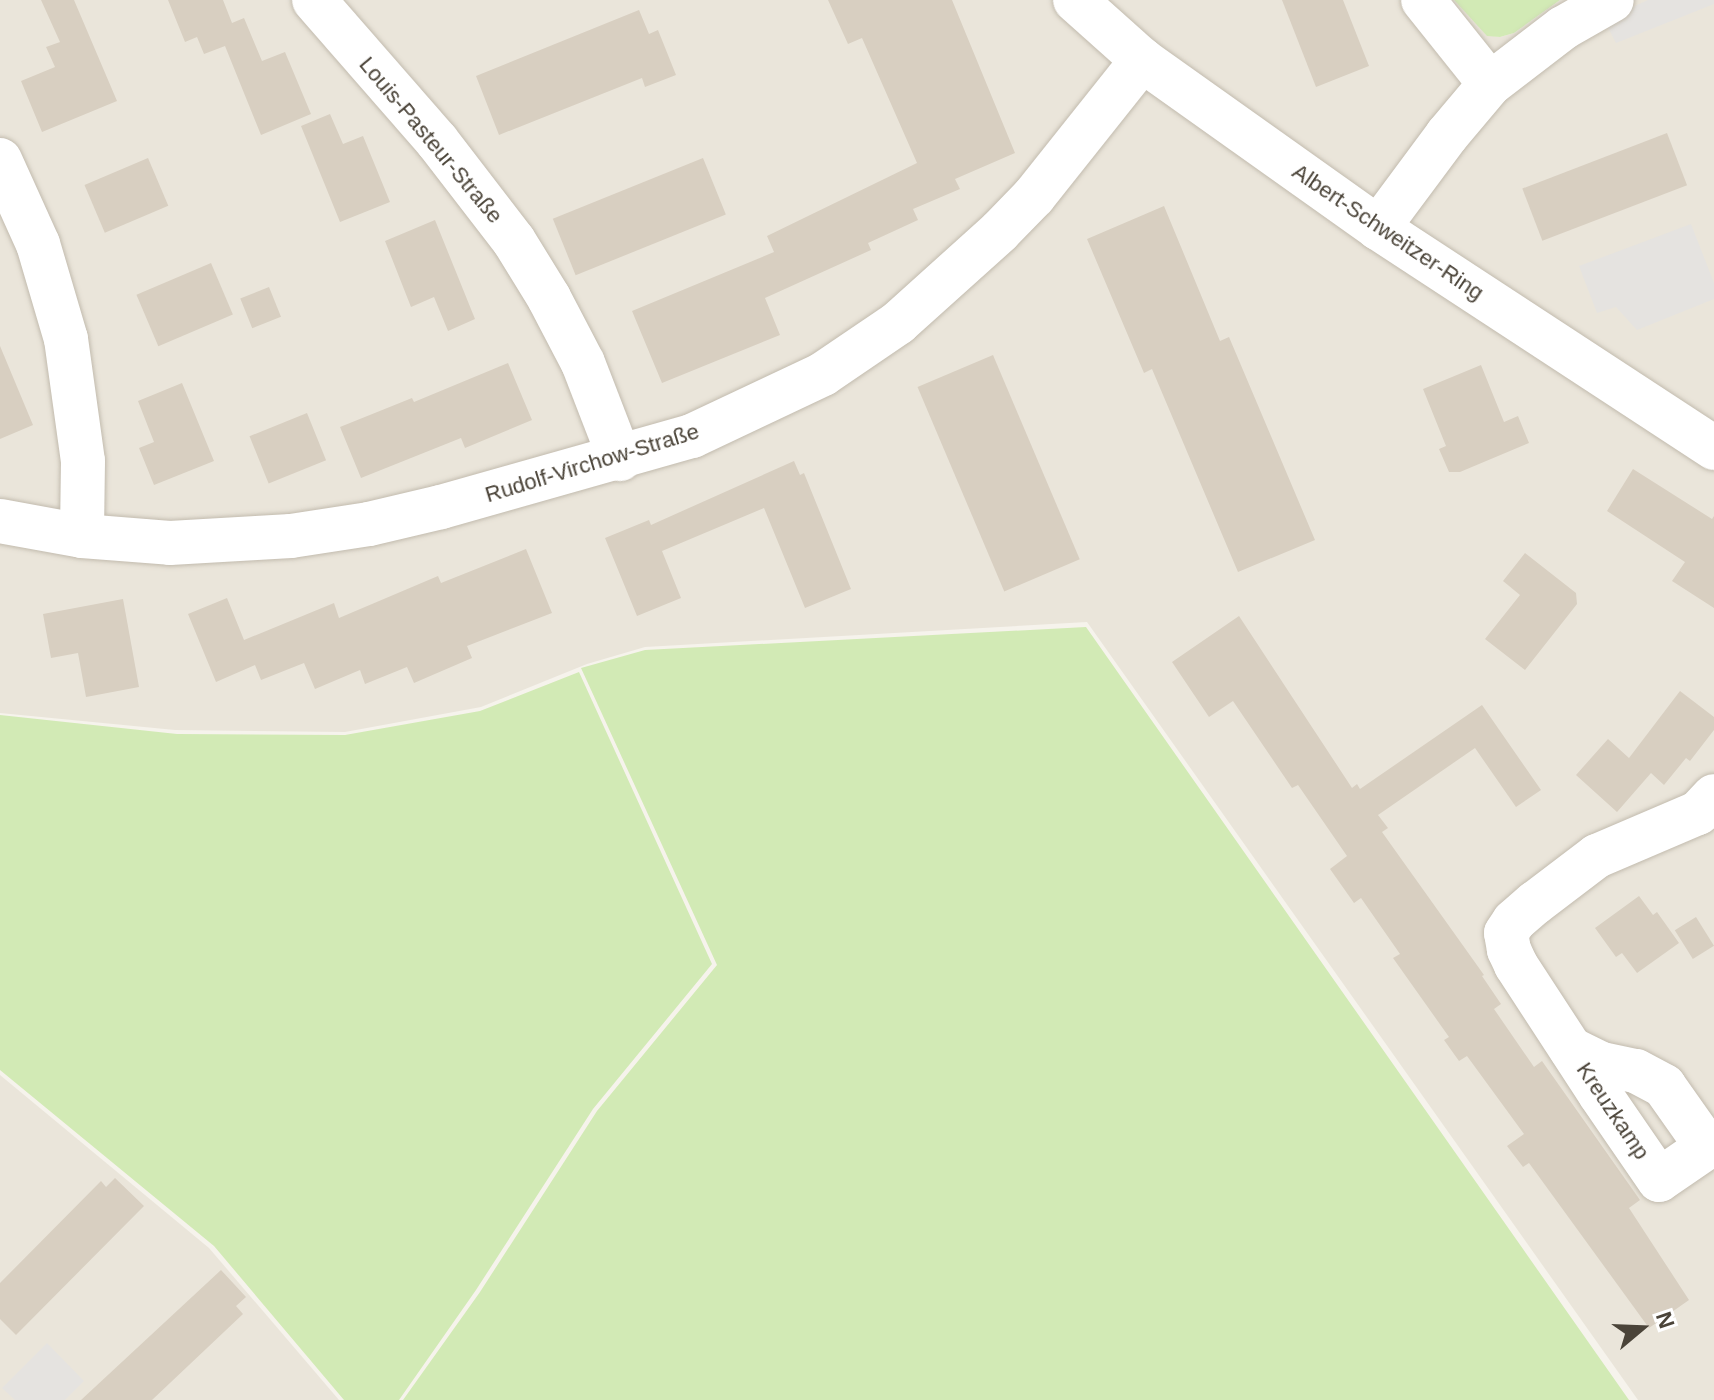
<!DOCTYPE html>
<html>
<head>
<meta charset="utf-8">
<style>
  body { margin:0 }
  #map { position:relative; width:1714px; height:1400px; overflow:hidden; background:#f6f3ec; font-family:Arial,sans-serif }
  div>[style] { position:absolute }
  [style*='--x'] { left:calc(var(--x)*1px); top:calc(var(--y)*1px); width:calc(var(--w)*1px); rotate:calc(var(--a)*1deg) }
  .residential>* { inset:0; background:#eae5da }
  .green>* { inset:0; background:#d2eab5 }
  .parking>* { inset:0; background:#e5e3e0 }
  .building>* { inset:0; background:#d8cfc1; transform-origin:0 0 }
  .roads { filter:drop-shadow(0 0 2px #c2bbae) drop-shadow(0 0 2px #c2bbae) }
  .minor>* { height:44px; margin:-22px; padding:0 22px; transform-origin:22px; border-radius:22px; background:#fff }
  span { translate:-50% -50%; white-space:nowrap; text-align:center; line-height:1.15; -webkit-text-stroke:6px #fff; paint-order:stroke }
  .street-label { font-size:22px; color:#4b4439 }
  .north { position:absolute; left:1602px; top:1288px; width:80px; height:80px; -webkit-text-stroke:6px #fff; paint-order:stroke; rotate:71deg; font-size:22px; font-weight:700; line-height:32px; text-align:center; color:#4b4439 }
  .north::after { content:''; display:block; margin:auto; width:28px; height:36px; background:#4b4439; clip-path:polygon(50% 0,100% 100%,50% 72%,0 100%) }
</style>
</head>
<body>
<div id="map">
  <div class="residential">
    <i style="clip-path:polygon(0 0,1454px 0,1487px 35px,1500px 37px,1514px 33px,1560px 0,1714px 0,1714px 1400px,1638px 1400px,1087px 622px,645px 647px,587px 664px,481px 707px,345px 732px,175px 730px,0 713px)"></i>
    <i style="clip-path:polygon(0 1075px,209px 1248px,339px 1400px,0 1400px)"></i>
  </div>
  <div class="green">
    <i style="clip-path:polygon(1454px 0,1560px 0,1514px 33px,1500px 37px,1487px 36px)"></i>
    <i style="clip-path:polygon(1086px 627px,1629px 1400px,403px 1400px,480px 1292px,597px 1111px,717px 965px,581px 668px,645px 650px)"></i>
    <i style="clip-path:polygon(579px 672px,712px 964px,593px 1109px,476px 1290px,399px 1400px,344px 1400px,214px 1246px,0 1070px,0 715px,177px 734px,345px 735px,480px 711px)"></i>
  </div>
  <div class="parking">
    <i style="clip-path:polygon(1648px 0,1714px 0,1714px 4px,1616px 43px,1604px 20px)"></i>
    <i style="clip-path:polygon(1691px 224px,1714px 283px,1714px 299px,1637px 330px,1616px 307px,1597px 313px,1579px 266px)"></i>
    <i style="clip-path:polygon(47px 1343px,84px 1381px,65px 1400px,15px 1400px,2px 1388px)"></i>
  </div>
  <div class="building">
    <i style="clip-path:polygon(41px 0,74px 0,117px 101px,42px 132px,21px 81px,55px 67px,46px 47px,60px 42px)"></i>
    <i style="clip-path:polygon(168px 0,223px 0,232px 23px,244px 18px,262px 61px,285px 52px,311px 114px,261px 135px,225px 46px,204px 54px,197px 37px,185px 42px)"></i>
    <i style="clip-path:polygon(828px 0,952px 0,1015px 153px,955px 179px,960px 189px,913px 209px,918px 220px,868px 243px,871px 250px,765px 298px,780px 335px,662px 383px,632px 311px,774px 252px,767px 236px,917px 163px,862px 38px,848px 44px)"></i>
    <i style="clip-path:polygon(1282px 0,1343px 0,1369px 66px,1316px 87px)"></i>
    <i style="clip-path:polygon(639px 10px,649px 34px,658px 30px,676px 75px,645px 87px,642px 78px,499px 135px,476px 76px)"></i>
    <i style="clip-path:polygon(330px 114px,343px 144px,363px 136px,390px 202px,340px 222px,301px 126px)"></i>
    <i style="left:1667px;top:133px;width:56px;height:155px;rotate:69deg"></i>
    <i style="left:148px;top:158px;width:52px;height:69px;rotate:67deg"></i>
    <i style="left:703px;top:158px;width:61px;height:162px;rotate:68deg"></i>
    <i style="clip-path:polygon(1164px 206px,1220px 341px,1229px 337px,1315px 540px,1238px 572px,1152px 369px,1144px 373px,1087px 239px)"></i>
    <i style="clip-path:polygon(435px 220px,475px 319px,448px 331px,434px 297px,411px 307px,385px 241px)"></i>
    <i style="left:211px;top:263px;width:56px;height:81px;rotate:67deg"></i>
    <i style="left:269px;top:287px;width:32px;height:31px;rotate:68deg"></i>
    <i style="clip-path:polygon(0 346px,33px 425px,0 439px)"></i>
    <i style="left:993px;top:355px;width:222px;height:82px;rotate:67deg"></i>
    <i style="clip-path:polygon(508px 363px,532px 420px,465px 448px,461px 438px,361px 478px,340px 427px,412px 398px,414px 402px)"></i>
    <i style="clip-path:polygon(1481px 365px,1504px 422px,1518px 416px,1529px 443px,1460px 472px,1449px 472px,1439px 449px,1446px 446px,1423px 389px)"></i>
    <i style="clip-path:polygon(182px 383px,214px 461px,154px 485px,139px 448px,154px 442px,138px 401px)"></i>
    <i style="left:307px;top:413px;width:51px;height:62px;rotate:68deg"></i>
    <i style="clip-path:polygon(794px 461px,800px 475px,804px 473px,851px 589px,805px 608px,764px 508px,662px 551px,681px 598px,637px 616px,605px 538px,649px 520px,651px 525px)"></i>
    <i style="clip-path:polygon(1633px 469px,1712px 519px,1714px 516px,1714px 608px,1672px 581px,1685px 562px,1607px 511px)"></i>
    <i style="clip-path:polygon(526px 549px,552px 613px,467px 646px,472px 658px,414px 683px,407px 667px,365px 684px,360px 670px,315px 689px,304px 663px,261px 680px,255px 665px,216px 682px,188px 614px,227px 598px,244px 640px,334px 603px,339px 618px,438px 576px,441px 583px)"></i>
    <i style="clip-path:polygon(1525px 553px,1576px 593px,1577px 604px,1525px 670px,1485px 639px,1520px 595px,1503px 581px)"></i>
    <i style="clip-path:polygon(123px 599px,139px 687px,86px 697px,78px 653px,51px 658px,43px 614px)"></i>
    <i style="clip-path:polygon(1239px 616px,1352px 788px,1357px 784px,1360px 789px,1482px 705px,1541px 790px,1516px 807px,1475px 748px,1378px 815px,1388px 828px,1382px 832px,1484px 975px,1482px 976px,1501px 1004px,1494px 1009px,1534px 1067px,1542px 1061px,1640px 1200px,1629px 1208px,1689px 1300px,1649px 1328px,1529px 1163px,1523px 1167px,1507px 1146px,1524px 1134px,1467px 1056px,1459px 1061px,1444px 1040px,1449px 1037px,1393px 958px,1400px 954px,1361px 898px,1354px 903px,1330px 869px,1347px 856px,1298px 785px,1292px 788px,1233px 701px,1209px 717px,1172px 662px)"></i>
    <i style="clip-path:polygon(1680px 691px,1714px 717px,1714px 730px,1690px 761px,1686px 758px,1664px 785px,1651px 773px,1617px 812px,1576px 775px,1608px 739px,1629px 758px)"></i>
    <i style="clip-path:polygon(1639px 896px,1653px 915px,1657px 912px,1679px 943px,1637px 973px,1622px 953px,1616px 957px,1595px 928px)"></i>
    <i style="left:1696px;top:917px;width:34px;height:25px;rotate:58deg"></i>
    <i style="clip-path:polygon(115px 1178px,144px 1206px,16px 1335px,0 1319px,0 1283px,101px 1181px,106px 1187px)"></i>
    <i style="clip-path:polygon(221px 1270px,246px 1297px,236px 1306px,243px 1314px,152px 1400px,81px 1400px)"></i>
  </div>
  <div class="roads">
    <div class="minor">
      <i style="--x:314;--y:0;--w:187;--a:48.9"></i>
      <i style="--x:437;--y:141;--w:126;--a:52.4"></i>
      <i style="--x:514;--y:241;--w:67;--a:58.4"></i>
      <i style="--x:549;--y:298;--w:73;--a:62.4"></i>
      <i style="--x:583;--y:363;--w:103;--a:68.9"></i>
      <i style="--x:1075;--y:0;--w:90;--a:41.8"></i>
      <i style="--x:1142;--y:60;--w:290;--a:35.4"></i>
      <i style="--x:1378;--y:228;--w:402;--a:33.2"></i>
      <i style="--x:1423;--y:0;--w:107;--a:51.4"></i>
      <i style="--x:0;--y:160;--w:92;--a:65.7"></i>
      <i style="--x:38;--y:244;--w:99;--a:73.6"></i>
      <i style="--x:66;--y:339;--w:123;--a:82.1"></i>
      <i style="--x:83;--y:461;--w:75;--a:90.8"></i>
      <i style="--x:1378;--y:228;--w:116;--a:-53.4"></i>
      <i style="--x:1447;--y:135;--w:67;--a:-49.9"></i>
      <i style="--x:1490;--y:84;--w:92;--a:-37.5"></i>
      <i style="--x:1563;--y:28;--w:56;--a:-29.7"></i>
      <i style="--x:0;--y:521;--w:83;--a:10.4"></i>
      <i style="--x:82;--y:536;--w:88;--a:4.5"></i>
      <i style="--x:170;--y:543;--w:121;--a:-3.3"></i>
      <i style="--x:291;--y:536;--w:79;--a:-8.7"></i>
      <i style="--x:369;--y:524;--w:74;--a:-13.3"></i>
      <i style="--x:441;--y:507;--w:261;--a:-15.8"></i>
      <i style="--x:692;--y:436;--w:145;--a:-25.3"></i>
      <i style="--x:823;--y:374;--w:91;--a:-34.2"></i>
      <i style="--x:898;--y:323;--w:137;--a:-42"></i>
      <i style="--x:1000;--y:231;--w:49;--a:-45.8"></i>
      <i style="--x:1034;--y:196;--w:174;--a:-51.5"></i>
      <i style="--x:1571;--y:1049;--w:34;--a:26"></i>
      <i style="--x:1602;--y:1064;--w:35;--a:12"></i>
      <i style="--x:1636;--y:1071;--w:32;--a:28"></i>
      <i style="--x:1664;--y:1086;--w:75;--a:54.8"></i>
      <i style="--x:1707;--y:1147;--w:58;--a:145.5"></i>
      <i style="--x:1659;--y:1180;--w:104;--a:-124.5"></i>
      <i style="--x:1600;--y:1094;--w:154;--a:-123.1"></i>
      <i style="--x:1516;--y:965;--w:17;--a:-115"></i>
      <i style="--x:1509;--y:950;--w:17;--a:-100"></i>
      <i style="--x:1506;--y:933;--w:14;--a:-56"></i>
      <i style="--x:1514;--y:921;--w:28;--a:-41"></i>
      <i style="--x:1535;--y:903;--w:78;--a:-37.2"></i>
      <i style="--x:1597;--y:856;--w:110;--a:-23.1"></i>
      <i style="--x:1698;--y:813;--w:23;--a:-47"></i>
    </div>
  </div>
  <div class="street-label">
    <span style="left:431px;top:140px;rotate:50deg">Louis-Pasteur-Straße</span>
    <span style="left:1388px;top:232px;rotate:34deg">Albert-Schweitzer-Ring</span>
    <span style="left:592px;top:463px;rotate:-17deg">Rudolf-Virchow-Straße</span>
    <span style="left:1613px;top:1111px;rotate:56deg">Kreuzkamp</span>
  </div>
  <div class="north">N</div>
</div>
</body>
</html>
